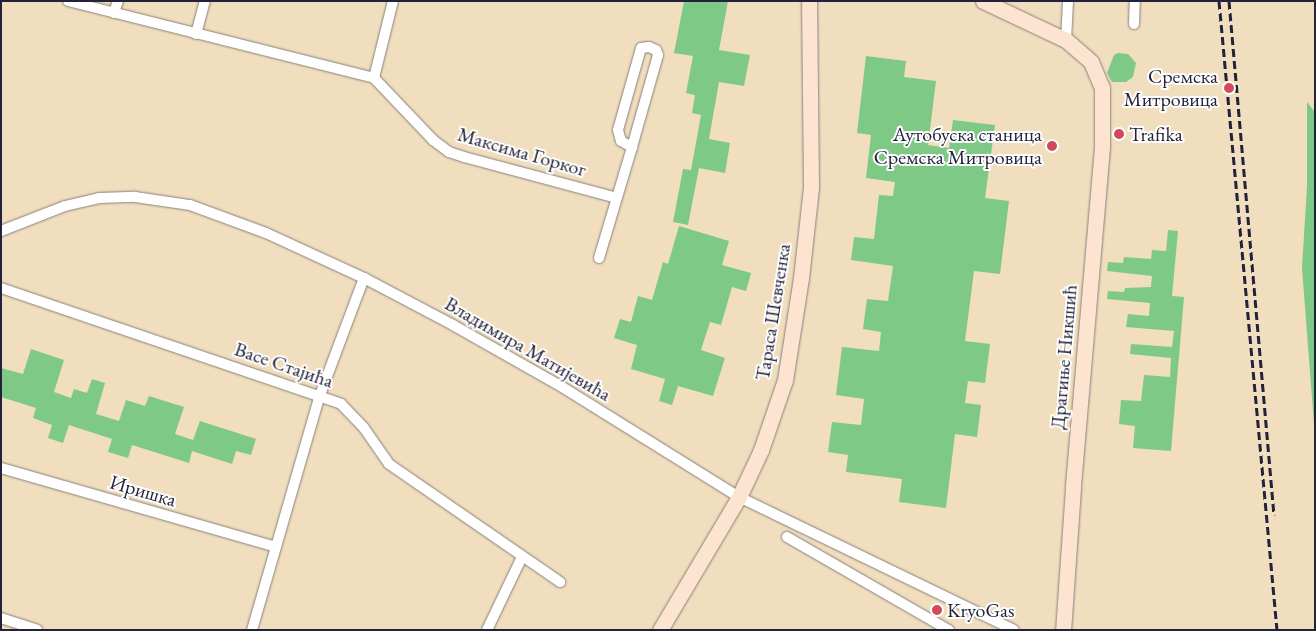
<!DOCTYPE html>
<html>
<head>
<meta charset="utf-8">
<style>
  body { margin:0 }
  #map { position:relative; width:1316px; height:631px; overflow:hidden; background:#f0debe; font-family:"EB Garamond",serif }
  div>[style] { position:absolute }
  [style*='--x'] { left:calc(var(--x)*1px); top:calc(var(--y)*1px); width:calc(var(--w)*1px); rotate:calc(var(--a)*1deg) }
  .green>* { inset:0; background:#7fc986 }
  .roads { filter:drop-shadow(0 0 1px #89807c) drop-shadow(0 0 1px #89807c) }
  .street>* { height:10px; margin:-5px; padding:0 5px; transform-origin:5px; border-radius:5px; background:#fff }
  .secondary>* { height:15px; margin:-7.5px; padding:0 7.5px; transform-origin:7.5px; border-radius:7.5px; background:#fde4d1 }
  .rail>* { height:3px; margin-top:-1.5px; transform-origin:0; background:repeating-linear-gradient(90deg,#22223b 0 8px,transparent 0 12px) }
  .dots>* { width:14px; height:14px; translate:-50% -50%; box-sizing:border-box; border:2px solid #fff; border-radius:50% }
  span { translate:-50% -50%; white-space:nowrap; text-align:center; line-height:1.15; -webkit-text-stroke:4px #fff; paint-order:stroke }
  .poi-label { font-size:20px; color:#22223b }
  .right { translate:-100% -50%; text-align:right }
  .left { translate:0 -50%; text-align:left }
  .street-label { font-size:20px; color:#22223b }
  .frame { position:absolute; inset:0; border:2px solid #22223b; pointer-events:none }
</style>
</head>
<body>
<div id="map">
  <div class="green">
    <i style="clip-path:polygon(684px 1px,728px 1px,719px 50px,750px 55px,744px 86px,719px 82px,709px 139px,730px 143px,725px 173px,699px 168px,688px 225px,673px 222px,683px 169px,691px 170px,701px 115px,692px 113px,695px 95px,686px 93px,693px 56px,674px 53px)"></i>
    <i style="clip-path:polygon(1118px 53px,1128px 54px,1136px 63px,1133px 77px,1126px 82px,1112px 82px,1107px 73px,1114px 55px)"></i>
    <i style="clip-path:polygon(866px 56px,906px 61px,904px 77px,936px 81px,928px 145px,949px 148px,953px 120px,995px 125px,985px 198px,1009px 201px,1000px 274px,974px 271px,965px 341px,990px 344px,985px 383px,968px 381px,965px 403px,981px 405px,977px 437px,955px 434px,946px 508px,899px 502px,902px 479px,846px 472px,848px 455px,828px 452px,832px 422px,861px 425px,864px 399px,836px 395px,842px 347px,879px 351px,881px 332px,863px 329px,867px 299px,888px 301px,893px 266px,851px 260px,854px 237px,874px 239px,879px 195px,893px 196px,895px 182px,866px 178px,871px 135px,857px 133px)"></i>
    <i style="clip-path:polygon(1307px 102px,1315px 112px,1315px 437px,1302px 268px,1307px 186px)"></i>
    <i style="clip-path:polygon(679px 226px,729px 241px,722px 265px,751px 273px,746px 291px,732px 287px,721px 325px,710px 322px,701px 350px,725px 358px,713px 396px,678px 386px,672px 405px,659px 401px,665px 379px,631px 369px,637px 345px,614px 338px,620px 319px,631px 322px,638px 296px,652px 300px,663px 262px,668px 264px)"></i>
    <i style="clip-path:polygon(1168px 230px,1178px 231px,1172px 296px,1184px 297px,1171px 451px,1133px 448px,1135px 426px,1119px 424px,1121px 400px,1141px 401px,1144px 375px,1170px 377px,1171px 358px,1130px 354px,1131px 344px,1172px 347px,1174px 331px,1126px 327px,1128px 314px,1149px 316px,1150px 303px,1107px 299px,1108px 291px,1124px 292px,1125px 288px,1151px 287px,1152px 276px,1107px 271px,1108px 262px,1123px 263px,1124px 257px,1151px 259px,1152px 250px,1166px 251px)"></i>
    <i style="clip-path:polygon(31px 349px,64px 360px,54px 392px,71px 398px,74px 389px,87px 393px,92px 379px,105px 383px,96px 414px,119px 421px,126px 400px,145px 406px,149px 396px,184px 407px,175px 434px,193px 440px,200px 421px,256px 439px,251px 455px,236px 451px,232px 464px,192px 451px,189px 463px,132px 445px,128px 458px,108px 452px,112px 439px,69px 425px,63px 443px,48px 438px,52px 425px,33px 418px,36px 408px,1px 397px,1px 368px,23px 374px)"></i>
  </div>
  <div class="roads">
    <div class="street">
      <i style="--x:68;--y:1;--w:316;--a:14.1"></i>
      <i style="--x:393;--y:1;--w:79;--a:103.9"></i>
      <i style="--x:374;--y:78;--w:86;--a:46.4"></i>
      <i style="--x:433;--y:140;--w:20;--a:37"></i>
      <i style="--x:449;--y:152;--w:16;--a:18"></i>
      <i style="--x:464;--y:157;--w:158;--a:15"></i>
      <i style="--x:114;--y:13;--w:13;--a:-72"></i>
      <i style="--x:1134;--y:24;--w:23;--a:-88"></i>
      <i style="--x:196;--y:34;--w:34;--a:-75"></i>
      <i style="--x:1066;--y:40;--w:39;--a:-87"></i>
      <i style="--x:1;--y:231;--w:69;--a:-21.3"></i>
      <i style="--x:65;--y:206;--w:35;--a:-13"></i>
      <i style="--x:99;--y:198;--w:36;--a:-2"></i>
      <i style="--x:135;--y:197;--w:56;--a:8.3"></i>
      <i style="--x:190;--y:205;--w:81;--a:20.2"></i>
      <i style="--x:266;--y:233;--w:108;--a:24.7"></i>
      <i style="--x:364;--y:278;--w:101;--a:27.8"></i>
      <i style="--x:453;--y:325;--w:125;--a:29.6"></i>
      <i style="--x:562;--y:387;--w:208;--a:31.9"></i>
      <i style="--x:739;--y:497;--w:305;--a:25.8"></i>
      <i style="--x:599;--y:258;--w:116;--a:-73.4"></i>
      <i style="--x:632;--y:147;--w:96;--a:-74.2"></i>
      <i style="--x:658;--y:55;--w:5;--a:-112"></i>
      <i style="--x:656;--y:50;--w:8;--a:-157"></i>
      <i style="--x:649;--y:47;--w:8;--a:173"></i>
      <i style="--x:641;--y:48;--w:85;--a:105.7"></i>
      <i style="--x:618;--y:130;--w:11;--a:75"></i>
      <i style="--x:621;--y:141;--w:13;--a:29"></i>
      <i style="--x:1;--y:288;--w:359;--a:18.8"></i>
      <i style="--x:341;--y:404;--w:33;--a:46"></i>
      <i style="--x:364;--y:428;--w:44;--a:55.2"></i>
      <i style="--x:389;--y:464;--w:208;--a:34.6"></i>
      <i style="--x:1;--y:468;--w:286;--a:16"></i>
      <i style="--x:787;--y:537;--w:187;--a:29.9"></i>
      <i style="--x:1;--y:618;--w:38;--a:18"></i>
      <i style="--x:252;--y:630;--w:245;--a:-73.9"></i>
      <i style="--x:320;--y:395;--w:125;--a:-69.4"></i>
      <i style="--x:487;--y:630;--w:81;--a:-64.4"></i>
    </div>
    <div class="secondary">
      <i style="--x:983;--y:1;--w:92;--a:25.2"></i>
      <i style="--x:1066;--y:40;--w:33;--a:41"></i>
      <i style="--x:1091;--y:62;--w:28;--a:67"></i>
      <i style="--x:1102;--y:88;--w:59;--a:90"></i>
      <i style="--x:1102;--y:147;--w:342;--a:94.9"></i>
      <i style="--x:1073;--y:488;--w:142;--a:94"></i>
      <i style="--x:660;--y:630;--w:155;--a:-59.3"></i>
      <i style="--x:739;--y:497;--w:52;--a:-64.9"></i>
      <i style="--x:761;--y:450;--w:74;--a:-71.1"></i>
      <i style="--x:785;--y:380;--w:103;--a:-81.1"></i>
      <i style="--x:801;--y:278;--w:92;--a:-83.7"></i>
      <i style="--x:811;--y:187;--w:186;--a:-90.6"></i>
    </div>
  </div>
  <div class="rail">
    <i style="--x:1219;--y:1;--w:632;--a:84.73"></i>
    <i style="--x:1229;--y:1;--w:516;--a:85"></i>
  </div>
  <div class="dots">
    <i style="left:1229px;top:88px;background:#d1495b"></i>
    <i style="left:1119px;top:134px;background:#d1495b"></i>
    <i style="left:1052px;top:146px;background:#d1495b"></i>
    <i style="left:937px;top:610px;background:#d1495b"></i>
  </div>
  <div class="poi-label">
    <span class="right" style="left:1218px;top:88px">Сремска<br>Митровица</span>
    <span class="right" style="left:1042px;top:146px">Аутобуска станица<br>Сремска Митровица</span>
    <span class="left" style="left:1129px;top:134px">Trafika</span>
    <span class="left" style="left:947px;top:610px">KryoGas</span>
  </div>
  <div class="street-label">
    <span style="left:522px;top:152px;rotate:16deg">Максима Горког</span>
    <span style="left:773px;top:312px;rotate:-81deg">Тараса Шевченка</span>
    <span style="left:528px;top:349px;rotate:30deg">Владимира Матијевића</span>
    <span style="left:1064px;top:357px;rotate:-85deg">Драгиње Никшић</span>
    <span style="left:284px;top:365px;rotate:19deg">Васе Стајића</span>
    <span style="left:143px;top:491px;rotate:16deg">Иришка</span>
  </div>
  <div class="frame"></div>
</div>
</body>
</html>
